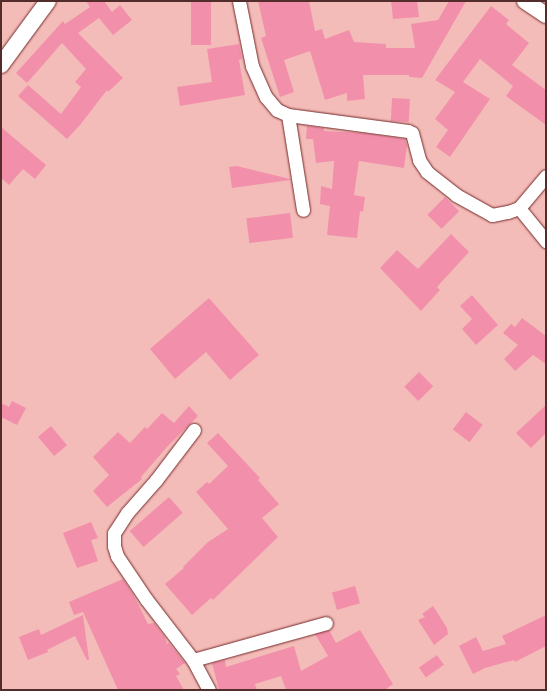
<!DOCTYPE html>
<html>
<head>
<meta charset="utf-8">
<style>
  body { margin:0 }
  #map { position:relative; width:547px; height:691px; overflow:hidden; background:#f4bcb8; font-family:"PT Sans",sans-serif }
  div>[style] { position:absolute }
  [style*='--x'] { left:calc(var(--x)*1px); top:calc(var(--y)*1px); width:calc(var(--w)*1px); rotate:calc(var(--a)*1deg) }
  .building>* { inset:0; background:#f290ab; transform-origin:0 0 }
  .roads { filter:drop-shadow(0 0 1px #76292a) drop-shadow(0 0 1px #76292a) }
  .minor>* { height:13px; margin:-6.5px; padding:0 6.5px; transform-origin:6.5px; border-radius:6.5px; background:#fff }
  .tertiary>* { height:16px; margin:-8px; padding:0 8px; transform-origin:8px; border-radius:8px; background:#fff }
  span { translate:-50% -50%; white-space:nowrap; text-align:center; line-height:1.15; -webkit-text-stroke:3px #f5cfcc; paint-order:stroke }
  .frame { position:absolute; inset:0; border:2px solid #522d2c; pointer-events:none }
</style>
</head>
<body>
<div id="map">
  <div class="building">
    <i style="clip-path:polygon(86px 1px,104px 1px,112px 12px,120px 5px,132px 20px,113px 35px,99px 18px,78px 33px,123px 78px,108px 92px,107px 90px,80px 125px,67px 139px,18px 96px,28px 85px,61px 114px,81px 87px,75px 82px,86px 69px,62px 43px,27px 83px,16px 73px,63px 21px,65px 24px,90px 7px)"></i>
    <i style="left:191px;top:1px;width:20px;height:44px"></i>
    <i style="clip-path:polygon(258px 1px,309px 1px,315px 31px,322px 29px,325px 39px,349px 30px,354px 42px,386px 44px,386px 48px,415px 48px,411px 24px,438px 20px,449px 1px,466px 1px,422px 78px,409px 77px,409px 75px,363px 75px,365px 99px,347px 101px,347px 93px,325px 100px,310px 51px,284px 60px,294px 92px,280px 97px,261px 38px,266px 36px)"></i>
    <i style="clip-path:polygon(391px 1px,417px 1px,419px 17px,393px 19px)"></i>
    <i style="clip-path:polygon(491px 6px,509px 20px,506px 24px,529px 43px,512px 65px,546px 90px,546px 125px,506px 96px,513px 86px,480px 59px,463px 82px,490px 99px,450px 157px,436px 147px,448px 130px,435px 119px,455px 92px,435px 80px)"></i>
    <i style="clip-path:polygon(239px 44px,242px 59px,239px 60px,245px 95px,180px 106px,177px 87px,212px 82px,207px 49px)"></i>
    <i style="left:392px;top:98px;width:18px;height:23px;rotate:3deg"></i>
    <i style="clip-path:polygon(307px 126px,324px 128px,324px 131px,363px 133px,405px 139px,407px 145px,404px 168px,359px 161px,354px 195px,365px 197px,363px 212px,360px 211px,357px 238px,327px 235px,330px 206px,320px 204px,321px 186px,332px 189px,334px 161px,316px 163px,313px 139px,306px 139px)"></i>
    <i style="clip-path:polygon(1px 127px,46px 165px,35px 179px,23px 169px,9px 185px,1px 178px)"></i>
    <i style="clip-path:polygon(237px 166px,290px 179px,290px 180px,232px 188px,229px 167px)"></i>
    <i style="left:445px;top:197px;width:20px;height:25px;rotate:45deg"></i>
    <i style="left:290px;top:213px;width:25px;height:44px;rotate:83deg"></i>
    <i style="clip-path:polygon(451px 234px,469px 252px,437px 287px,440px 290px,421px 311px,380px 268px,397px 250px,418px 269px)"></i>
    <i style="clip-path:polygon(472px 295px,498px 325px,476px 345px,462px 329px,472px 319px,460px 306px)"></i>
    <i style="clip-path:polygon(209px 298px,259px 355px,230px 380px,206px 352px,175px 379px,150px 349px)"></i>
    <i style="clip-path:polygon(522px 318px,546px 336px,546px 364px,533px 355px,515px 371px,504px 359px,518px 345px,503px 333px,511px 324px,515px 327px)"></i>
    <i style="left:419px;top:372px;width:20px;height:21px;rotate:45deg"></i>
    <i style="clip-path:polygon(12px 401px,26px 408px,17px 425px,1px 417px,1px 403px,9px 407px)"></i>
    <i style="clip-path:polygon(546px 405px,546px 433px,531px 448px,516px 433px)"></i>
    <i style="clip-path:polygon(189px 406px,198px 416px,167px 447px,141px 477px,142px 479px,107px 507px,93px 491px,109px 475px,93px 457px,118px 432px,130px 443px,145px 427px,147px 429px,162px 413px,174px 423px)"></i>
    <i style="left:466px;top:412px;width:21px;height:22px;rotate:37deg"></i>
    <i style="left:51px;top:426px;width:25px;height:17px;rotate:50deg"></i>
    <i style="clip-path:polygon(218px 433px,260px 478px,258px 480px,279px 504px,262px 518px,278px 537px,213px 600px,211px 598px,192px 615px,165px 584px,184px 568px,183px 567px,208px 542px,228px 529px,196px 492px,207px 482px,209px 484px,228px 466px,207px 443px)"></i>
    <i style="left:169px;top:497px;width:21px;height:52px;rotate:49deg"></i>
    <i style="clip-path:polygon(91px 522px,98px 538px,91px 540px,98px 561px,77px 568px,63px 533px)"></i>
    <i style="clip-path:polygon(123px 579px,134px 596px,148px 624px,154px 623px,165px 637px,167px 644px,169px 643px,185px 663px,176px 669px,180px 674px,176px 676px,184px 690px,118px 690px,83px 612px,74px 615px,69px 602px)"></i>
    <i style="left:355px;top:586px;width:18px;height:24px;rotate:74deg"></i>
    <i style="clip-path:polygon(433px 606px,447px 628px,448px 634px,434px 645px,418px 620px,425px 617px,422px 614px)"></i>
    <i style="clip-path:polygon(83px 615px,89px 660px,87px 660px,75px 636px,47px 650px,48px 652px,28px 660px,19px 637px,39px 629px,41px 635px)"></i>
    <i style="clip-path:polygon(546px 615px,546px 646px,515px 662px,514px 660px,485px 668px,473px 674px,459px 646px,476px 637px,483px 651px,506px 644px,502px 636px)"></i>
    <i style="clip-path:polygon(329px 630px,336px 643px,360px 630px,393px 684px,385px 690px,286px 690px,281px 676px,255px 684px,257px 690px,219px 690px,212px 663px,225px 660px,226px 667px,294px 646px,301px 671px,328px 656px,315px 634px)"></i>
    <i style="left:437px;top:655px;width:12px;height:22px;rotate:55deg"></i>
  </div>
  <div class="roads">
    <div class="minor">
      <i style="--x:239;--y:1;--w:66;--a:78.7"></i>
      <i style="--x:252;--y:66;--w:34;--a:66"></i>
      <i style="--x:266;--y:97;--w:17;--a:50"></i>
      <i style="--x:277;--y:110;--w:12;--a:24"></i>
      <i style="--x:288;--y:115;--w:121;--a:7.6"></i>
      <i style="--x:408;--y:131;--w:4;--a:27"></i>
      <i style="--x:412;--y:133;--w:28;--a:75"></i>
      <i style="--x:419;--y:160;--w:14;--a:56"></i>
      <i style="--x:427;--y:172;--w:37;--a:38"></i>
      <i style="--x:456;--y:195;--w:41;--a:29.1"></i>
      <i style="--x:492;--y:215;--w:16;--a:-11"></i>
      <i style="--x:508;--y:212;--w:12;--a:-20"></i>
      <i style="--x:519;--y:208;--w:42;--a:-49.8"></i>
      <i style="--x:288;--y:115;--w:96;--a:81"></i>
      <i style="--x:519;--y:208;--w:43;--a:50.7"></i>
      <i style="--x:194;--y:430;--w:63;--a:127.2"></i>
      <i style="--x:156;--y:480;--w:44;--a:131.3"></i>
      <i style="--x:127;--y:513;--w:24;--a:123"></i>
      <i style="--x:114;--y:533;--w:13;--a:90"></i>
      <i style="--x:114;--y:546;--w:10;--a:73"></i>
      <i style="--x:117;--y:556;--w:52;--a:56"></i>
      <i style="--x:146;--y:599;--w:77;--a:52.4"></i>
      <i style="--x:193;--y:660;--w:34;--a:62"></i>
      <i style="--x:193;--y:660;--w:138;--a:-15.5"></i>
    </div>
    <div class="tertiary">
      <i style="--x:525;--y:1;--w:25;--a:34"></i>
      <i style="--x:1;--y:65;--w:79;--a:-53.7"></i>
    </div>
  </div>
  <div class="frame"></div>
</div>
</body>
</html>
